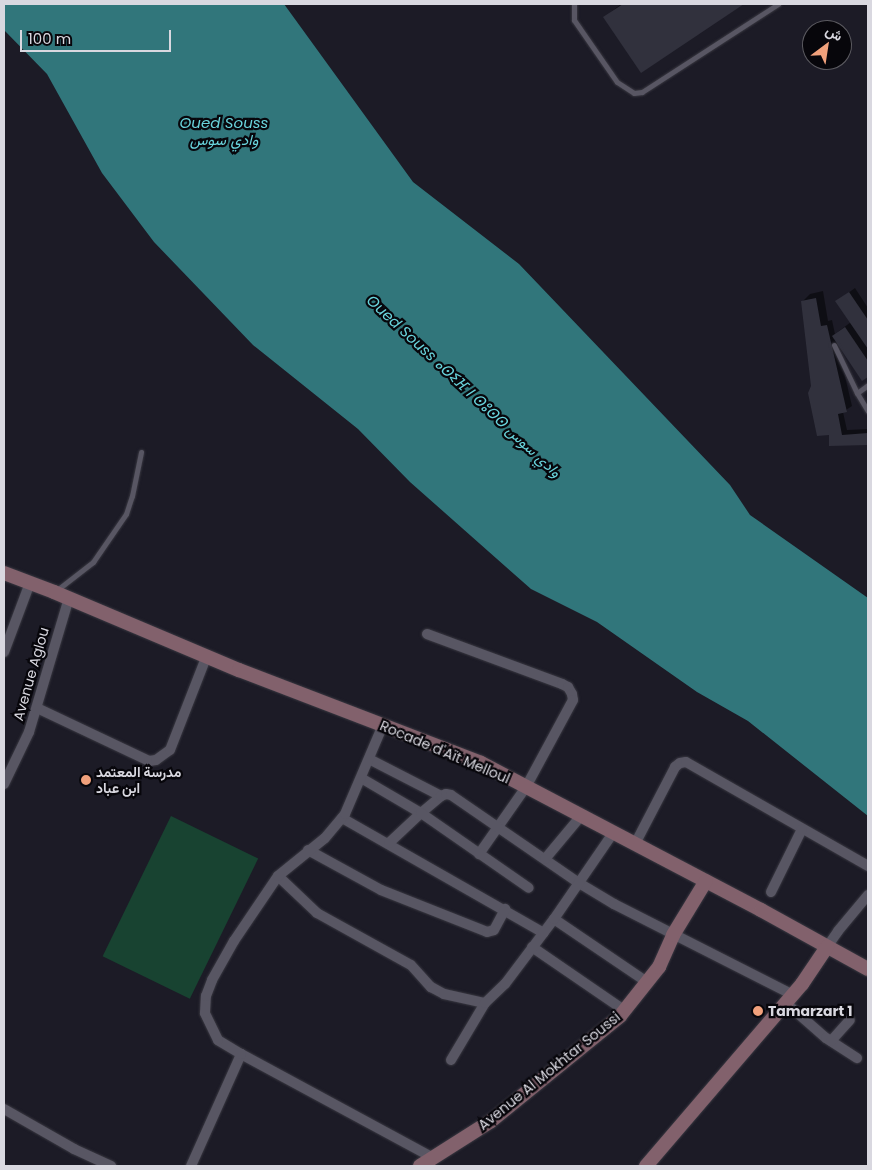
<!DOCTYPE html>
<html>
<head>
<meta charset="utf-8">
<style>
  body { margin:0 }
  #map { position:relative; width:872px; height:1170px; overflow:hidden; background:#1c1b26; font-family:Poppins,Vazirmatn,"Noto Sans Tifinagh",sans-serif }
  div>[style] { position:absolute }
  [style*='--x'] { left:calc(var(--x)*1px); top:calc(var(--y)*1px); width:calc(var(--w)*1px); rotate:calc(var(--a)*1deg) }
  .green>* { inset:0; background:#184331; transform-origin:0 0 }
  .water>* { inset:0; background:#31767b }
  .shadow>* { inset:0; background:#0007 }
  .building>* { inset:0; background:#31313d }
  .roads { filter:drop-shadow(0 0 1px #393841) drop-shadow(0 0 1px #393841) }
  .lane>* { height:5px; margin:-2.5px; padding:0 2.5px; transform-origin:2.5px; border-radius:2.5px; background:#585663 }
  .street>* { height:10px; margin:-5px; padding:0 5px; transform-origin:5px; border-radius:5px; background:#585663 }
  .secondary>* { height:14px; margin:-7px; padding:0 7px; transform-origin:7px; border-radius:7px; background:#82616c }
  .dots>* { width:14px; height:14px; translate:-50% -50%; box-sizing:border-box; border:2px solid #07060b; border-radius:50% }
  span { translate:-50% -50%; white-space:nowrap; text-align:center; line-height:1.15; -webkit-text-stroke:4.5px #07060b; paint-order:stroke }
  .street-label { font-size:14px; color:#d9d8e0 }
  .poi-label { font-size:14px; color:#d9d8e0; font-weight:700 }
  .left { translate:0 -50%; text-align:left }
  .water-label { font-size:15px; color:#69d4dc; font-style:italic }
  .frame { position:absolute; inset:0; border:5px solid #d9d8e0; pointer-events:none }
  .north { position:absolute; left:802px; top:20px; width:50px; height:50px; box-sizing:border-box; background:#07060b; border:1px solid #5b5a60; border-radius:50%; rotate:31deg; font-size:14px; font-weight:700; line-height:20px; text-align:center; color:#d9d8e0 }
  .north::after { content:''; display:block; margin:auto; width:18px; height:22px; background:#f1a17c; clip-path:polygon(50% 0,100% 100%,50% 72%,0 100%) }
  .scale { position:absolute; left:20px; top:30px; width:151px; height:22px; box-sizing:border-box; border:2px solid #d9d8e0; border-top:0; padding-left:6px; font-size:15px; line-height:18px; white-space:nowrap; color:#d9d8e0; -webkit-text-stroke:4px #07060b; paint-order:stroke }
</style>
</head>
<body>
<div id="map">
  <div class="green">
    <i style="left:171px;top:816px;width:97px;height:156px;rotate:26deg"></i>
  </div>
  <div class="water">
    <i style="clip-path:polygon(4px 4px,284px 4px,413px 182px,519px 264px,730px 485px,750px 515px,868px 598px,868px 816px,748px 721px,697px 692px,597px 622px,531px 589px,410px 482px,358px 429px,253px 345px,154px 242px,102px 173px,47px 74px,4px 30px)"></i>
  </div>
  <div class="shadow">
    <i style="clip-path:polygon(621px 4px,742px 4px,641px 71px,605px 17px)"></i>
    <i style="clip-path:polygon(855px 288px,868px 308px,868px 376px,863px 380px,837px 342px,852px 406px,843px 412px,847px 430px,868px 429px,868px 443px,830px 445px,830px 434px,812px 387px,802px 302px,810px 294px,823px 291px,828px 321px,832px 320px,835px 334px,851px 322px,837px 301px)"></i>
  </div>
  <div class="building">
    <i style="clip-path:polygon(623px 4px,744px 4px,641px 73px,603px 17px)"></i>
    <i style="clip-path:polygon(849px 292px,868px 320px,868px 349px,835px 301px)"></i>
    <i style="clip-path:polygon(816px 298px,821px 326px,827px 325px,847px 412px,838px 414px,842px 435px,868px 433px,868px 445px,829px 446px,829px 435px,817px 436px,808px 393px,811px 386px,801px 301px)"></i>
    <i style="clip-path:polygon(845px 327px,868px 361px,868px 377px,862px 381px,832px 336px)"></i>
  </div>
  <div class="roads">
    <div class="lane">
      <i style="--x:574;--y:4;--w:16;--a:90"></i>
      <i style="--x:574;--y:20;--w:75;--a:55.3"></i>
      <i style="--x:617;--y:82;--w:20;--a:33"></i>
      <i style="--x:634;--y:93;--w:8;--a:-7"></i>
      <i style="--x:642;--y:92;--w:162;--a:-32.9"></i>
      <i style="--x:834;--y:345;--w:53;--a:64.4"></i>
      <i style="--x:857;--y:393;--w:21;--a:59"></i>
      <i style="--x:857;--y:393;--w:14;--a:-36"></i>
      <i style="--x:57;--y:590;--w:46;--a:-37.9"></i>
      <i style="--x:93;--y:562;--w:58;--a:-55.5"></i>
      <i style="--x:126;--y:514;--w:19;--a:-72"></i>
      <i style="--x:132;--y:496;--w:45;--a:-78.4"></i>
    </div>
    <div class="street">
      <i style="--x:427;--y:634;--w:144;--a:20.3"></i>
      <i style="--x:562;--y:684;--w:7;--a:27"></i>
      <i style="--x:568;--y:687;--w:8;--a:60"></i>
      <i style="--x:572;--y:694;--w:6;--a:81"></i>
      <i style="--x:573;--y:700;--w:99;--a:118.4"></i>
      <i style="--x:526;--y:787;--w:82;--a:125"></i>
      <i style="--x:4;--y:652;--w:74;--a:-69.4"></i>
      <i style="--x:37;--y:708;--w:124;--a:25.3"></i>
      <i style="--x:149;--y:761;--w:7;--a:-8"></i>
      <i style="--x:156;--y:760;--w:17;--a:-36"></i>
      <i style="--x:170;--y:750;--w:102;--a:-68.7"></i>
      <i style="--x:369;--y:759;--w:81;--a:27.2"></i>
      <i style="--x:361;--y:778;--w:69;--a:30.3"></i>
      <i style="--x:421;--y:813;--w:26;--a:-40"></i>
      <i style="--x:441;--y:796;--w:5;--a:-22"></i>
      <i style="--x:446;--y:794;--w:5;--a:11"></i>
      <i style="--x:451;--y:795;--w:155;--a:34.5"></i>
      <i style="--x:579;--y:883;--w:41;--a:31"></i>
      <i style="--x:614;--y:904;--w:201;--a:26.9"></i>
      <i style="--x:4;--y:784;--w:58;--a:-64.3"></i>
      <i style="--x:29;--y:732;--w:140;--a:-73.4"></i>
      <i style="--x:342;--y:818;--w:232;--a:29.7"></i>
      <i style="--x:389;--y:843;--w:44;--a:-43.2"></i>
      <i style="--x:421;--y:813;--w:131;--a:34.8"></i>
      <i style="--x:635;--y:844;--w:87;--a:-62.5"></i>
      <i style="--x:675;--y:767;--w:6;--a:-39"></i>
      <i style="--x:680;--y:763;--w:6;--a:-9"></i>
      <i style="--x:686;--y:762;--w:210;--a:29.7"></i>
      <i style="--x:308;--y:850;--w:83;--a:28.7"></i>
      <i style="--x:381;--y:890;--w:114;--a:21.6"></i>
      <i style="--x:487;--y:932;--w:7;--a:-16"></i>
      <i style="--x:494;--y:930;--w:24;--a:-62"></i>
      <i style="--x:545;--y:859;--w:56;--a:-50.1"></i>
      <i style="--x:278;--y:876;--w:54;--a:43.5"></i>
      <i style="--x:317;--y:913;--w:107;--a:29"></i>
      <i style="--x:411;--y:965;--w:30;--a:48"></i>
      <i style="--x:431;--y:987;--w:15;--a:28"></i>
      <i style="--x:444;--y:994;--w:42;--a:12.4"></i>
      <i style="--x:771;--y:892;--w:70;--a:-63.8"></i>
      <i style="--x:554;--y:919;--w:112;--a:34.1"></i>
      <i style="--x:532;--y:947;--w:112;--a:34.4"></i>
      <i style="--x:827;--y:947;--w:19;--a:-55"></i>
      <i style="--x:838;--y:931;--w:47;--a:-50.2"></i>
      <i style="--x:786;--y:1003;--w:53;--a:41.2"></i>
      <i style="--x:826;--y:1038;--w:37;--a:33"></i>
      <i style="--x:831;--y:1041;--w:28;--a:-48"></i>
      <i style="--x:241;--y:1054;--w:218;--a:28.4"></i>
      <i style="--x:451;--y:1060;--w:66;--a:-59.2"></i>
      <i style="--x:485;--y:1003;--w:28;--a:-44"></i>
      <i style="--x:505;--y:984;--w:81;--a:-53"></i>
      <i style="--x:554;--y:919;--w:104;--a:-55.5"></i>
      <i style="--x:4;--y:1109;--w:81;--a:29.7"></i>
      <i style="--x:74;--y:1149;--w:41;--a:24.7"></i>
      <i style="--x:191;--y:1166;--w:123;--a:-65.9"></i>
      <i style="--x:241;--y:1054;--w:27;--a:-149"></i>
      <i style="--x:218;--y:1040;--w:30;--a:-116"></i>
      <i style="--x:205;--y:1013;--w:17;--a:-87"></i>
      <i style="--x:206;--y:996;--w:17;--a:-69"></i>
      <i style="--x:212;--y:980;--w:45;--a:-60.6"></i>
      <i style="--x:234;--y:941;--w:78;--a:-55.9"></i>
      <i style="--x:278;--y:876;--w:60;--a:-39"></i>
      <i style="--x:325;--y:838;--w:31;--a:-50"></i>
      <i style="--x:345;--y:814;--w:97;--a:-66.9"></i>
    </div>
    <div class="secondary">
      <i style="--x:4;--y:573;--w:53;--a:20.8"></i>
      <i style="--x:54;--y:592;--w:201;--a:22.9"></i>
      <i style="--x:239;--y:670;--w:259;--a:21"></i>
      <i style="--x:481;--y:763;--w:316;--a:27.7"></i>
      <i style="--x:761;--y:910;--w:122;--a:28.9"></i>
      <i style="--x:420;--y:1166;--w:84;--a:-32.4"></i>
      <i style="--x:491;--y:1121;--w:166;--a:-39.1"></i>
      <i style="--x:620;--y:1016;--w:63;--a:-51.5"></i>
      <i style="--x:659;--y:967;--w:35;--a:-66"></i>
      <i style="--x:673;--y:935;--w:63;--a:-58.6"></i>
      <i style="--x:646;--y:1166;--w:240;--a:-49.4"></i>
      <i style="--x:802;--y:984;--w:45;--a:-56"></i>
    </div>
  </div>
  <div class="dots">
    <i style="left:86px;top:780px;background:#f1a17c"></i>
    <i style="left:758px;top:1011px;background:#f1a17c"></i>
  </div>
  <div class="street-label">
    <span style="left:31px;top:674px;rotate:-74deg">Avenue Aglou</span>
    <span style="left:445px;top:752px;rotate:23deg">Rocade d'Aït Melloul</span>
    <span style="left:549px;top:1071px;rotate:-39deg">Avenue Al Mokhtar Soussi</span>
  </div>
  <div class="poi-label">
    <span class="left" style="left:96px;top:780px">مدرسة المعتمد<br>ابن عباد</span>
    <span class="left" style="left:768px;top:1011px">Tamarzart 1</span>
  </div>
  <div class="water-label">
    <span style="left:224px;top:131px">Oued Souss<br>وادي سوس</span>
    <span style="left:464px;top:386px;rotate:43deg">Oued Souss ⴰⵙⵉⴼ ⵏ ⵙⵓⵙⵙ وادي سوس</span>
  </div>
  <div class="frame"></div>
  <div class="north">ش</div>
  <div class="scale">100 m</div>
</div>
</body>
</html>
